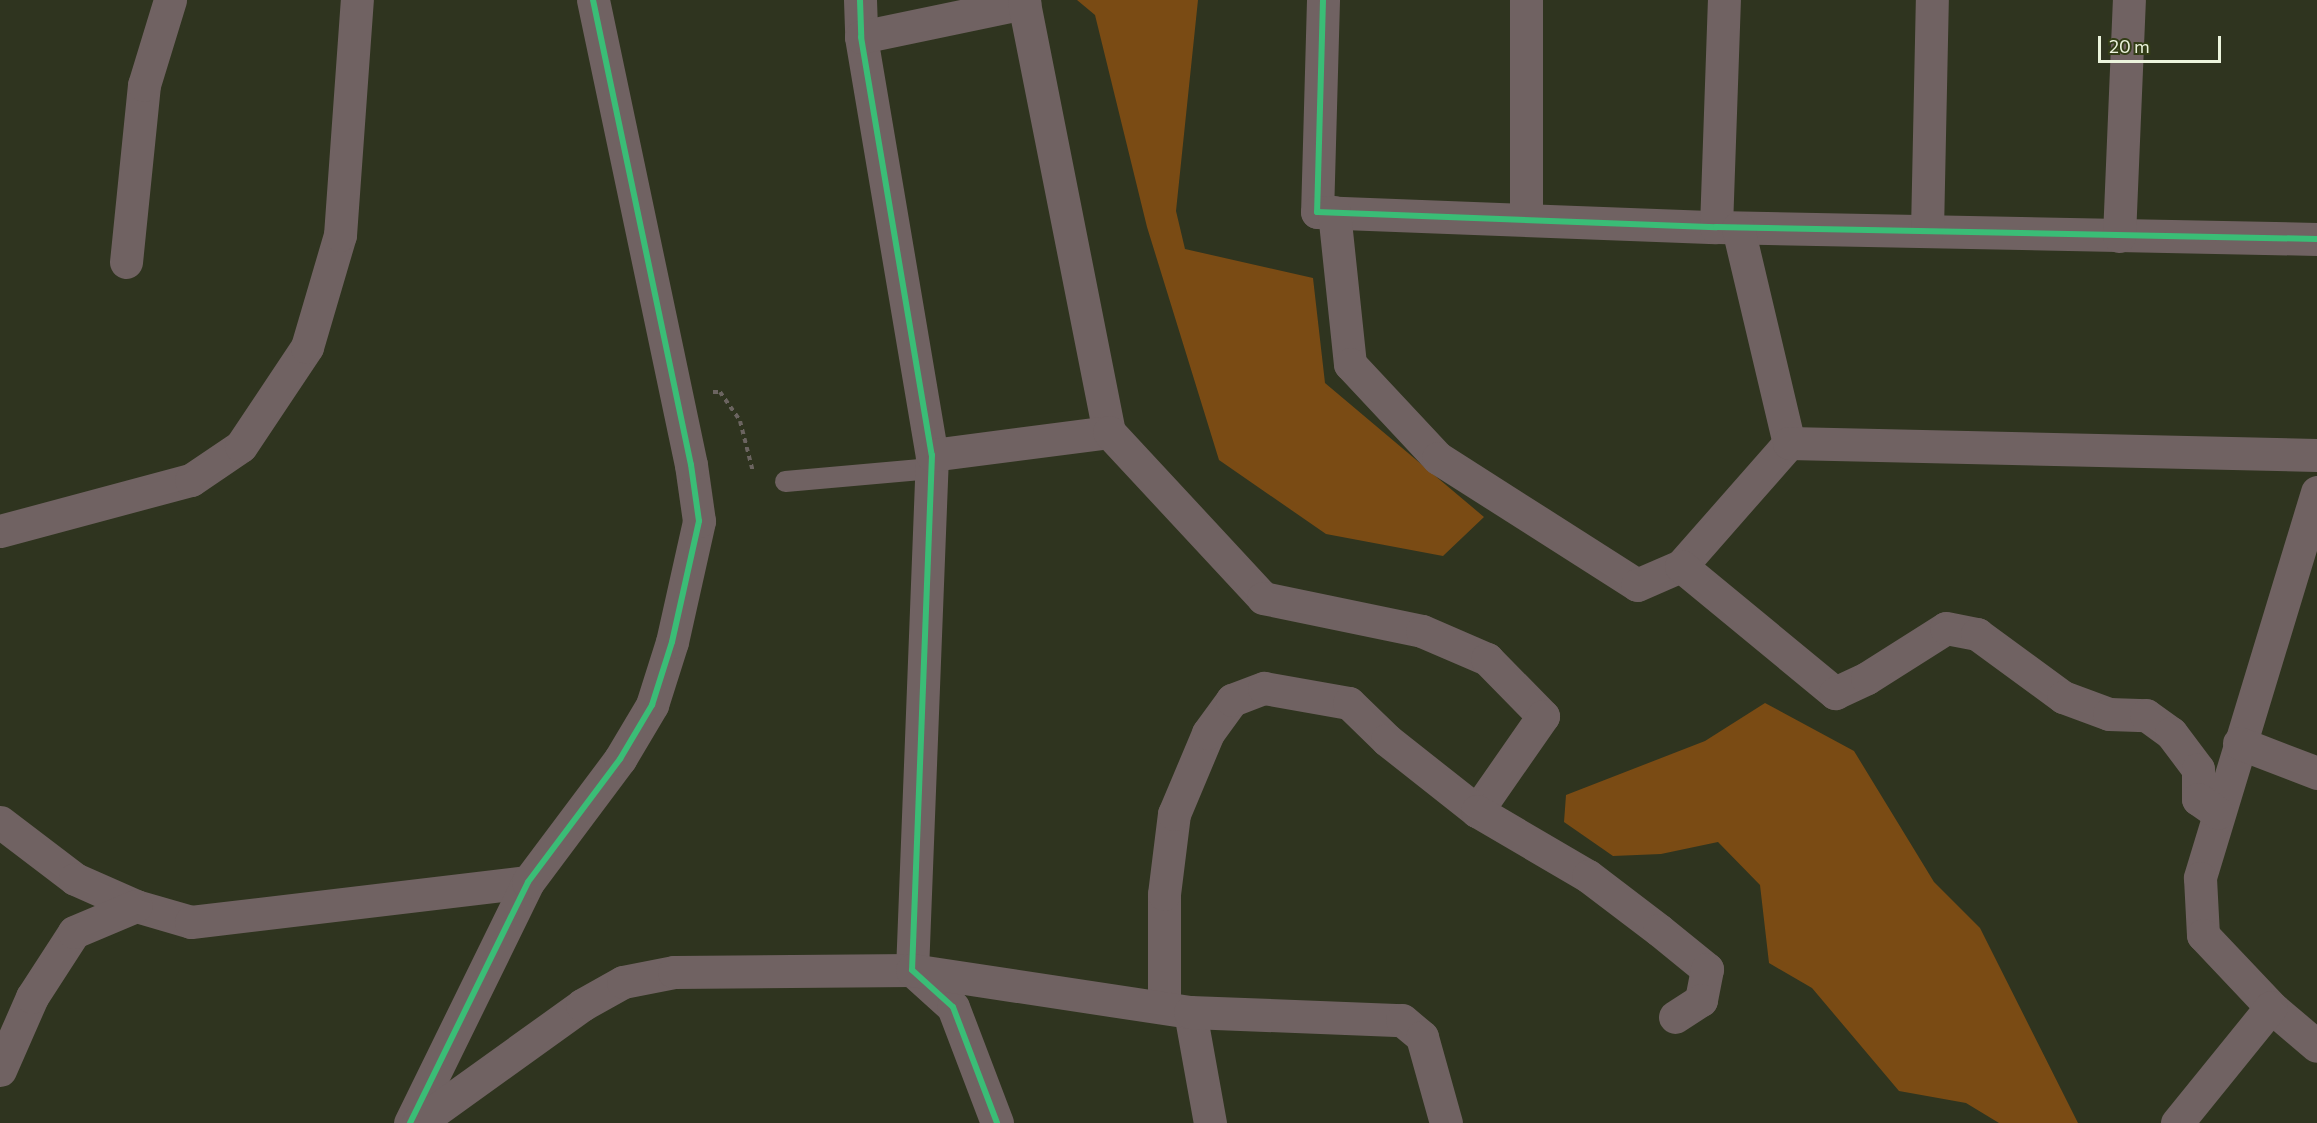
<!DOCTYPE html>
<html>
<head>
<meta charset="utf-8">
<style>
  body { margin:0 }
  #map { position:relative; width:2317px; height:1123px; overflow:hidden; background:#2f341f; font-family:Commissioner,sans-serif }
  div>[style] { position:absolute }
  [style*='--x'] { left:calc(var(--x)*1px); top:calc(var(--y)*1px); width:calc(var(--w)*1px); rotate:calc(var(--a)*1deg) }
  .green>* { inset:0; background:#7a4b14 }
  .path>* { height:4px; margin-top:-2px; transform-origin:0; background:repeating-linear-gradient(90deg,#6b6460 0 4.5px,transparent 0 9px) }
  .service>* { height:21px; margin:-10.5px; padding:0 10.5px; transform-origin:10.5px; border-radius:10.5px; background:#706262 }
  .minor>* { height:33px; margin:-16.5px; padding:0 16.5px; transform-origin:16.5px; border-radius:16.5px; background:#706262 }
  .cycleway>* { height:6px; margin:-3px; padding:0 3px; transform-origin:3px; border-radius:3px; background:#3abd76 }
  span { translate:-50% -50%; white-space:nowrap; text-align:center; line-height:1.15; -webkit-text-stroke:5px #333d16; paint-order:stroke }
  .scale { position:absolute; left:2098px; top:36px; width:123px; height:27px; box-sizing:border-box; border:3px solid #ecf4dd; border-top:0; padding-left:8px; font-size:18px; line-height:21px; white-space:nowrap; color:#ecf4dd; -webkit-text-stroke:4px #333d16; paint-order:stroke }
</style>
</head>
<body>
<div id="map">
  <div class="green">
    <i style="clip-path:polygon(1077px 0,1198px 0,1176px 211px,1185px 249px,1313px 278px,1325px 383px,1484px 517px,1443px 556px,1326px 534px,1219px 460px,1147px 227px,1095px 15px)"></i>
    <i style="clip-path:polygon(1765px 703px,1854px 751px,1934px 882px,1980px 928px,2078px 1123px,1999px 1123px,1966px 1103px,1899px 1091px,1812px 988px,1769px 963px,1760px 885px,1718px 842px,1661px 854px,1613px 856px,1564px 822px,1566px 795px,1705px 741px)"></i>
  </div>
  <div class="path">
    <i style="--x:713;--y:392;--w:7;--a:0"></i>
    <i style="--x:720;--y:392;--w:35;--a:55"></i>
    <i style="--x:740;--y:421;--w:53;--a:75.7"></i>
  </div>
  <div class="service">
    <i style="--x:785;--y:481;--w:147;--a:-5.1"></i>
  </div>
  <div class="minor">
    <i style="--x:860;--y:0;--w:37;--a:88"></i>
    <i style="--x:861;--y:37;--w:424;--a:80.4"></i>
    <i style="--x:932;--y:455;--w:515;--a:92.22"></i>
    <i style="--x:912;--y:970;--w:55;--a:42.1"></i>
    <i style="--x:953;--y:1007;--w:124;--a:69.2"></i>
    <i style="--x:1323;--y:0;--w:212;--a:91.6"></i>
    <i style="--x:1317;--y:212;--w:399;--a:2.2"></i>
    <i style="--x:1716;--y:227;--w:601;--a:1.14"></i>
    <i style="--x:861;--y:37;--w:167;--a:-11.8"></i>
    <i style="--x:1024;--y:3;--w:437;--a:78.8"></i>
    <i style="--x:1334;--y:212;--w:153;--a:84"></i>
    <i style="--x:1350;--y:364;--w:129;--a:46.9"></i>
    <i style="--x:1438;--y:458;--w:236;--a:32.5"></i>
    <i style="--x:1637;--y:585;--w:48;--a:-23.4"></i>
    <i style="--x:1681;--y:566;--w:164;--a:-48.7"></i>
    <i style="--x:1526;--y:219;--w:219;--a:-90"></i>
    <i style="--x:1716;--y:227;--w:227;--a:-88"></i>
    <i style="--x:1738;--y:228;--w:221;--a:76.7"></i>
    <i style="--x:1789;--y:443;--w:528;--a:1.3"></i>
    <i style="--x:1927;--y:231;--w:231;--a:-88.8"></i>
    <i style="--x:2119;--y:236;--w:236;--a:-87.6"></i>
    <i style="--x:126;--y:262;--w:178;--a:-84.2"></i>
    <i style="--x:144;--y:85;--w:89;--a:-73"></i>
    <i style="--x:932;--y:455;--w:178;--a:-7.4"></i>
    <i style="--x:1109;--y:432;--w:226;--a:47.1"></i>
    <i style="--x:1263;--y:598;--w:162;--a:11.7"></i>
    <i style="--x:1422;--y:631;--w:71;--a:23.3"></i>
    <i style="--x:1487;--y:659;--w:80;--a:45.5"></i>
    <i style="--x:1543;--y:716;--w:116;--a:124.8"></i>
    <i style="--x:2317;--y:492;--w:403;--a:106.9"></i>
    <i style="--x:2200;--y:878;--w:57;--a:87"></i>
    <i style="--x:2203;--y:935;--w:99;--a:46.6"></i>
    <i style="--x:2271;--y:1007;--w:60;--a:40.3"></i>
    <i style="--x:0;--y:531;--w:198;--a:-15"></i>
    <i style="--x:191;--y:480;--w:60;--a:-34.2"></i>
    <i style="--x:241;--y:446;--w:119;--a:-56.3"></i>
    <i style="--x:307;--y:347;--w:117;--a:-73.6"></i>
    <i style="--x:340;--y:235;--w:236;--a:-85.9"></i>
    <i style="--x:1681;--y:566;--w:200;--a:39.5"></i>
    <i style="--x:1835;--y:693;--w:35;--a:-25"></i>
    <i style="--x:1867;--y:678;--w:93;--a:-32.3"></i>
    <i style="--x:1946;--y:628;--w:32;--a:11"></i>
    <i style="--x:1977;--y:634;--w:107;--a:36.2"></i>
    <i style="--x:2063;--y:697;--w:49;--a:20.3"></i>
    <i style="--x:2109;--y:714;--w:37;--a:2"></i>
    <i style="--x:2146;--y:715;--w:31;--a:36"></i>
    <i style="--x:2171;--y:733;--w:45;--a:53.1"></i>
    <i style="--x:2198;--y:769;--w:30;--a:90"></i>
    <i style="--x:2198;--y:799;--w:24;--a:35"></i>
    <i style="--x:2239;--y:743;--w:84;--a:21"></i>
    <i style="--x:0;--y:822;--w:94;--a:37.2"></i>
    <i style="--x:75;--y:879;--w:67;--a:23.9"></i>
    <i style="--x:136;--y:906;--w:57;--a:16.2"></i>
    <i style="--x:191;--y:922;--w:339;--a:-6.8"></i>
    <i style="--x:1164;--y:1007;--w:113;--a:-90"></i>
    <i style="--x:1164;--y:894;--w:81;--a:-82.9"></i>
    <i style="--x:1174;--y:814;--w:88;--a:-67.2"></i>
    <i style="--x:1208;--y:733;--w:41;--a:-54"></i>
    <i style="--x:1232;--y:700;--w:34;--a:-21"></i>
    <i style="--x:1264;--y:688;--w:86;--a:10"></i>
    <i style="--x:1349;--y:703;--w:53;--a:44.2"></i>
    <i style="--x:1387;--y:740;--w:115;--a:38.3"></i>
    <i style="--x:1477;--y:811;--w:129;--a:30.4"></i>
    <i style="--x:1588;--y:876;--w:89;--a:37.3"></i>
    <i style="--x:1659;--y:930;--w:62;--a:39.1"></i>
    <i style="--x:1707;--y:969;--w:32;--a:101"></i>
    <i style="--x:1701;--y:1000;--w:31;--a:147"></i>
    <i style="--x:1190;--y:1012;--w:113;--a:79.8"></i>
    <i style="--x:0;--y:1070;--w:80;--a:-66.3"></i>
    <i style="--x:32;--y:997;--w:77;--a:-57.1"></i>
    <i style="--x:74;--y:932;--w:67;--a:-22.8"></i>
    <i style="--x:410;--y:1123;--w:268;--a:-63.9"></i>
    <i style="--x:528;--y:882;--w:154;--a:-53.2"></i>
    <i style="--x:620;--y:759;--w:63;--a:-59.3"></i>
    <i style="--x:652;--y:705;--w:66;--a:-72.4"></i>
    <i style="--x:672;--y:642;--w:124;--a:-77.4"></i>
    <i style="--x:699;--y:521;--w:57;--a:-98.1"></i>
    <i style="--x:691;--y:465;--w:475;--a:-101.9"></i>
    <i style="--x:418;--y:1123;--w:202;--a:-35.7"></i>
    <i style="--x:582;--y:1005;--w:47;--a:-29.3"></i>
    <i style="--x:623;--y:982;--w:52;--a:-11.1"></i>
    <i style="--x:674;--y:972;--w:238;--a:-0.5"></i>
    <i style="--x:912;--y:970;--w:281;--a:8.6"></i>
    <i style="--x:1190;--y:1012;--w:212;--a:2.2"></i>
    <i style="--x:1402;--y:1020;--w:26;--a:40"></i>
    <i style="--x:1422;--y:1037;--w:89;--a:74.4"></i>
    <i style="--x:2177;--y:1123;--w:149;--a:-51"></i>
  </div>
  <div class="cycleway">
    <i style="--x:860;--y:0;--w:37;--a:88"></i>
    <i style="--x:861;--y:37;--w:424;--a:80.4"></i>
    <i style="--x:932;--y:455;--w:515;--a:92.22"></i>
    <i style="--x:912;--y:970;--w:55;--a:42.1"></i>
    <i style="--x:953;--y:1007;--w:124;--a:69.2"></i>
    <i style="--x:1323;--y:0;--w:212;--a:91.6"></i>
    <i style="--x:1317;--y:212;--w:399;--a:2.2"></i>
    <i style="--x:1716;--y:227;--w:601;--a:1.14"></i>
    <i style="--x:410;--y:1123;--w:268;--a:-63.9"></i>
    <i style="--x:528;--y:882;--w:154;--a:-53.2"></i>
    <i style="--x:620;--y:759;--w:63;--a:-59.3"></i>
    <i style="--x:652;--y:705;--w:66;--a:-72.4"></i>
    <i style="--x:672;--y:642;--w:124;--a:-77.4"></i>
    <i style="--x:699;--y:521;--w:57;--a:-98.1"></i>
    <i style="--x:691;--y:465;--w:475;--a:-101.9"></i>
  </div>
  <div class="scale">20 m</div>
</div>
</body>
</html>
